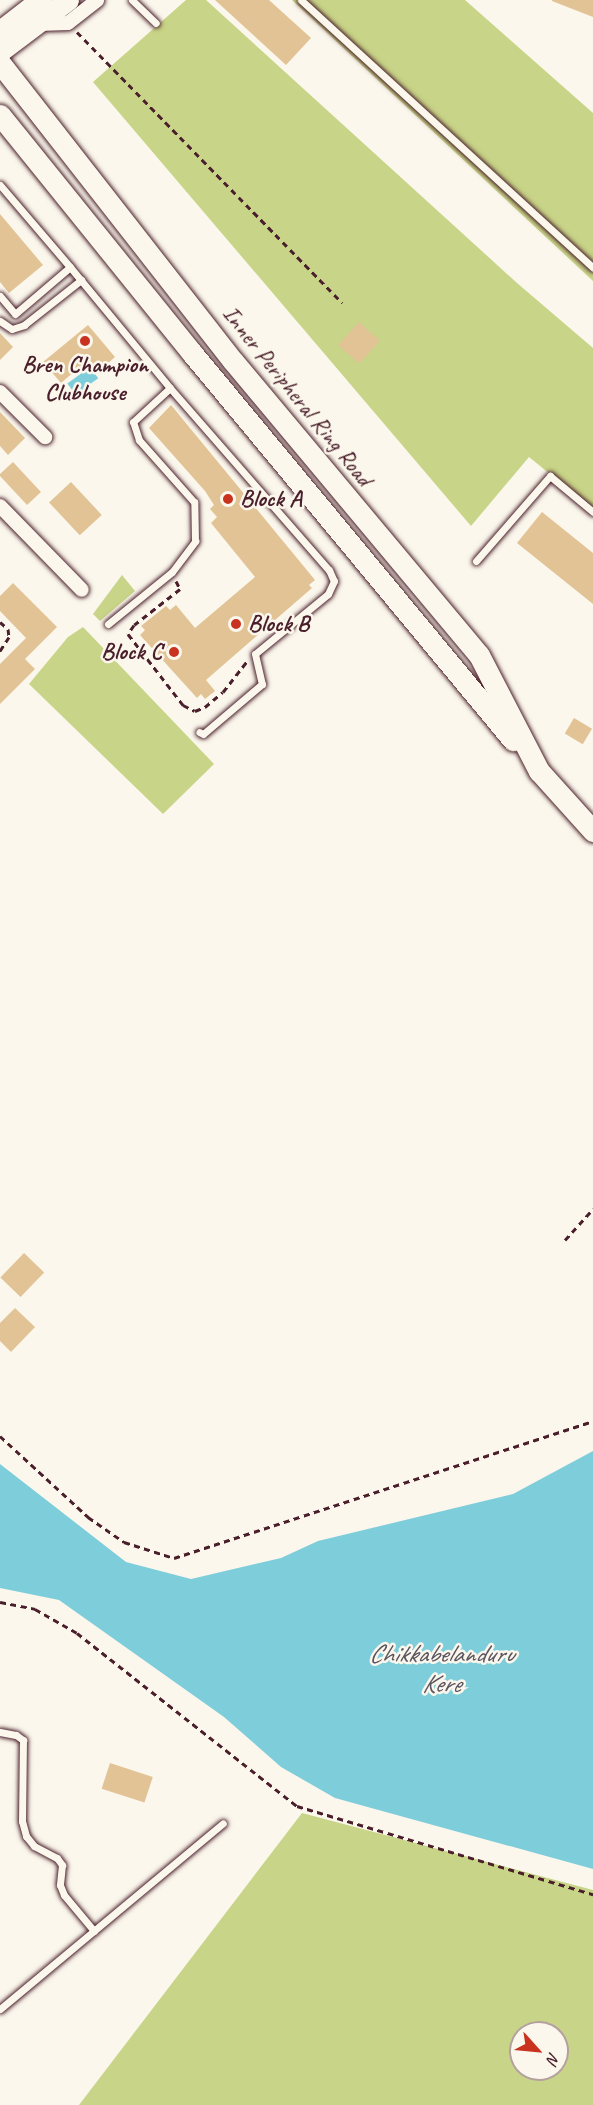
<!DOCTYPE html>
<html>
<head>
<meta charset="utf-8">
<style>
  body { margin:0 }
  #map { position:relative; width:593px; height:2105px; overflow:hidden; background:#fbf7ec; font-family:Caveat,sans-serif }
  div>[style] { position:absolute }
  [style*='--x'] { left:calc(var(--x)*1px); top:calc(var(--y)*1px); width:calc(var(--w)*1px); rotate:calc(var(--a)*1deg) }
  .green>* { inset:0; background:#c8d487 }
  .water>* { inset:0; background:#7ecddb; transform-origin:0 0 }
  .building>* { inset:0; background:#e2c395; transform-origin:0 0 }
  .path>* { height:3px; margin-top:-1.5px; transform-origin:0; background:repeating-linear-gradient(90deg,#4a1f2b 0 6px,transparent 0 10.5px) }
  .roads { filter:drop-shadow(0 0 2px #4a1f2b) drop-shadow(0 0 2px #4a1f2b) }
  .lane>* { height:7px; margin:-3.5px; padding:0 3.5px; transform-origin:3.5px; border-radius:3.5px; background:#fbf7ec }
  .street>* { height:14px; margin:-7px; padding:0 7px; transform-origin:7px; border-radius:7px; background:#fbf7ec }
  .primary>* { height:21px; margin:-10.5px; padding:0 10.5px; transform-origin:10.5px; border-radius:10.5px; background:#fbf7ec }
  .dots>* { width:16px; height:16px; translate:-50% -50%; box-sizing:border-box; border:3px solid #fbf7ec; border-radius:50% }
  span { translate:-50% -50%; white-space:nowrap; text-align:center; line-height:1.15; -webkit-text-stroke:5px #fbf7ec; paint-order:stroke }
  .poi-label { font-size:24px; color:#4a1f2b; font-weight:700 }
  .left { translate:0 -50%; text-align:left }
  .right { translate:-100% -50%; text-align:right }
  .street-label { font-size:24px; color:#4a1f2b }
  .water-label { font-size:26px; color:#5a5360; font-style:italic }
  .north { position:absolute; left:509px; top:2021px; width:60px; height:60px; box-sizing:border-box; background:#fbf7ec; border:2px solid #b4a19f; border-radius:50%; rotate:117deg; font-size:16px; font-weight:700; line-height:24px; text-align:center; color:#4a1f2b }
  .north::after { content:''; display:block; margin:auto; width:21px; height:27px; background:#c8321e; clip-path:polygon(50% 0,100% 100%,50% 72%,0 100%) }
</style>
</head>
<body>
<div id="map">
  <div class="green">
    <i style="clip-path:polygon(186px 0,206px 0,517px 283px,593px 348px,593px 509px,529px 457px,471px 526px,93px 82px)"></i>
    <i style="clip-path:polygon(292px 0,465px 0,593px 113px,593px 281px)"></i>
    <i style="clip-path:polygon(122px 575px,135px 591px,100px 621px,93px 614px)"></i>
    <i style="clip-path:polygon(83px 627px,214px 764px,163px 814px,29px 684px,68px 637px)"></i>
    <i style="clip-path:polygon(evenodd,302px 1813px,593px 1890px,593px 2105px,79px 2105px,302px 1813px,521px 2033px,557px 2033px,557px 2069px,521px 2069px,521px 2033px)"></i>
  </div>
  <div class="water">
    <i style="left:90px;top:367px;width:14px;height:28px;rotate:54deg"></i>
    <i style="clip-path:polygon(593px 1451px,593px 1869px,335px 1798px,281px 1767px,224px 1717px,59px 1600px,0 1588px,0 1464px,126px 1562px,191px 1579px,281px 1558px,318px 1541px,513px 1494px)"></i>
  </div>
  <div class="building">
    <i style="clip-path:polygon(215px 0,269px 0,311px 38px,286px 65px)"></i>
    <i style="clip-path:polygon(593px 0,593px 17px,552px 1px,552px 0)"></i>
    <i style="clip-path:polygon(0 214px,43px 265px,9px 293px,0 282px)"></i>
    <i style="left:359px;top:322px;width:28px;height:31px;rotate:42deg"></i>
    <i style="clip-path:polygon(88px 325px,115px 357px,99px 371px,89px 359px,61px 383px,43px 362px)"></i>
    <i style="clip-path:polygon(0 333px,13px 347px,0 360px)"></i>
    <i style="clip-path:polygon(171px 405px,315px 580px,309px 585px,312px 588px,206px 680px,215px 691px,205px 699px,201px 694px,197px 698px,140px 635px,145px 630px,141px 626px,166px 606px,170px 610px,176px 605px,195px 628px,255px 577px,211px 523px,217px 517px,210px 509px,214px 505px,205px 491px,149px 428px)"></i>
    <i style="clip-path:polygon(0 412px,25px 438px,8px 455px,0 446px)"></i>
    <i style="left:13px;top:462px;width:41px;height:19px;rotate:47deg"></i>
    <i style="left:71px;top:482px;width:45px;height:30px;rotate:47deg"></i>
    <i style="clip-path:polygon(542px 512px,593px 553px,593px 604px,517px 543px)"></i>
    <i style="clip-path:polygon(13px 583px,57px 627px,25px 659px,35px 669px,0 704px,0 664px,26px 638px,0 611px,0 596px)"></i>
    <i style="left:574px;top:718px;width:21px;height:18px;rotate:31deg"></i>
    <i style="left:24px;top:1253px;width:28px;height:34px;rotate:44deg"></i>
    <i style="clip-path:polygon(15px 1308px,35px 1327px,11px 1352px,0 1341px,0 1323px)"></i>
    <i style="left:110px;top:1763px;width:45px;height:27px;rotate:18deg"></i>
  </div>
  <div class="path">
    <i style="--x:77;--y:32;--w:379;--a:45.6"></i>
    <i style="--x:176;--y:581;--w:9;--a:63"></i>
    <i style="--x:180;--y:589;--w:58;--a:142"></i>
    <i style="--x:134;--y:625;--w:11;--a:124"></i>
    <i style="--x:128;--y:634;--w:90;--a:52.2"></i>
    <i style="--x:183;--y:705;--w:13;--a:27"></i>
    <i style="--x:195;--y:711;--w:11;--a:-22"></i>
    <i style="--x:205;--y:707;--w:23;--a:-40"></i>
    <i style="--x:223;--y:692;--w:39;--a:-52"></i>
    <i style="--x:0;--y:622;--w:11;--a:41"></i>
    <i style="--x:8;--y:629;--w:8;--a:83"></i>
    <i style="--x:9;--y:637;--w:17;--a:123"></i>
    <i style="--x:565;--y:1240;--w:42;--a:-47.9"></i>
    <i style="--x:0;--y:1436;--w:120;--a:42.6"></i>
    <i style="--x:88;--y:1517;--w:44;--a:34.8"></i>
    <i style="--x:124;--y:1542;--w:52;--a:17.7"></i>
    <i style="--x:174;--y:1558;--w:441;--a:-18.1"></i>
    <i style="--x:0;--y:1602;--w:36;--a:11"></i>
    <i style="--x:35;--y:1609;--w:48;--a:29.7"></i>
    <i style="--x:77;--y:1633;--w:280;--a:38.2"></i>
    <i style="--x:297;--y:1806;--w:309;--a:16.6"></i>
  </div>
  <div class="roads">
    <div class="lane">
      <i style="--x:132;--y:0;--w:33;--a:44"></i>
      <i style="--x:301;--y:0;--w:396;--a:42.5"></i>
      <i style="--x:0;--y:185;--w:108;--a:49.5"></i>
      <i style="--x:0;--y:296;--w:23;--a:50"></i>
      <i style="--x:15;--y:314;--w:72;--a:-40.5"></i>
      <i style="--x:70;--y:267;--w:157;--a:50.4"></i>
      <i style="--x:0;--y:321;--w:14;--a:34"></i>
      <i style="--x:12;--y:329;--w:13;--a:-18"></i>
      <i style="--x:24;--y:325;--w:73;--a:-38.3"></i>
      <i style="--x:476;--y:561;--w:113;--a:-49"></i>
      <i style="--x:550;--y:476;--w:56;--a:39.9"></i>
      <i style="--x:108;--y:624;--w:82;--a:-39.1"></i>
      <i style="--x:172;--y:572;--w:39;--a:-53"></i>
      <i style="--x:195;--y:541;--w:39;--a:-91"></i>
      <i style="--x:194;--y:502;--w:83;--a:-131.6"></i>
      <i style="--x:139;--y:440;--w:19;--a:-108"></i>
      <i style="--x:133;--y:422;--w:50;--a:-42.6"></i>
      <i style="--x:170;--y:388;--w:242;--a:48.9"></i>
      <i style="--x:329;--y:570;--w:12;--a:66"></i>
      <i style="--x:334;--y:581;--w:14;--a:115"></i>
      <i style="--x:328;--y:594;--w:94;--a:140.6"></i>
      <i style="--x:255;--y:654;--w:31;--a:77"></i>
      <i style="--x:262;--y:684;--w:77;--a:139.7"></i>
      <i style="--x:203;--y:734;--w:4;--a:-153"></i>
      <i style="--x:0;--y:1732;--w:16;--a:11"></i>
      <i style="--x:16;--y:1735;--w:9;--a:36"></i>
      <i style="--x:23;--y:1740;--w:81;--a:90.7"></i>
      <i style="--x:22;--y:1821;--w:16;--a:75"></i>
      <i style="--x:26;--y:1836;--w:13;--a:51"></i>
      <i style="--x:34;--y:1846;--w:26;--a:28"></i>
      <i style="--x:57;--y:1858;--w:9;--a:54"></i>
      <i style="--x:62;--y:1865;--w:20;--a:96"></i>
      <i style="--x:60;--y:1885;--w:11;--a:68"></i>
      <i style="--x:64;--y:1895;--w:47;--a:50.2"></i>
      <i style="--x:0;--y:2009;--w:290;--a:-39.8"></i>
    </div>
    <div class="street">
      <i style="--x:38;--y:24;--w:30;--a:-2"></i>
      <i style="--x:68;--y:23;--w:37;--a:-38"></i>
      <i style="--x:0;--y:392;--w:64;--a:45"></i>
      <i style="--x:0;--y:506;--w:117;--a:45.7"></i>
    </div>
    <div class="primary">
      <i style="--x:0;--y:31;--w:51;--a:-37.8"></i>
      <i style="--x:0;--y:51;--w:85;--a:-36.9"></i>
      <i style="--x:0;--y:63;--w:378;--a:52"></i>
      <i style="--x:233;--y:361;--w:383;--a:50.1"></i>
      <i style="--x:479;--y:655;--w:131;--a:62.7"></i>
      <i style="--x:539;--y:771;--w:81;--a:48"></i>
      <i style="--x:0;--y:115;--w:306;--a:51.1"></i>
      <i style="--x:192;--y:353;--w:503;--a:50.33"></i>
    </div>
  </div>
  <div class="dots">
    <i style="left:85px;top:341px;background:#c8321e"></i>
    <i style="left:228px;top:499px;background:#c8321e"></i>
    <i style="left:236px;top:624px;background:#c8321e"></i>
    <i style="left:174px;top:652px;background:#c8321e"></i>
  </div>
  <div class="poi-label">
    <span style="left:85px;top:379px">Bren Champion<br>Clubhouse</span>
    <span class="left" style="left:240px;top:499px">Block A</span>
    <span class="left" style="left:248px;top:624px">Block B</span>
    <span class="right" style="left:162px;top:652px">Block C</span>
  </div>
  <div class="street-label">
    <span style="left:297px;top:396px;rotate:51deg">Inner Peripheral Ring Road</span>
  </div>
  <div class="water-label">
    <span style="left:441px;top:1669px">Chikkabelanduru<br>Kere</span>
  </div>
  <div class="north">N</div>
</div>
</body>
</html>
